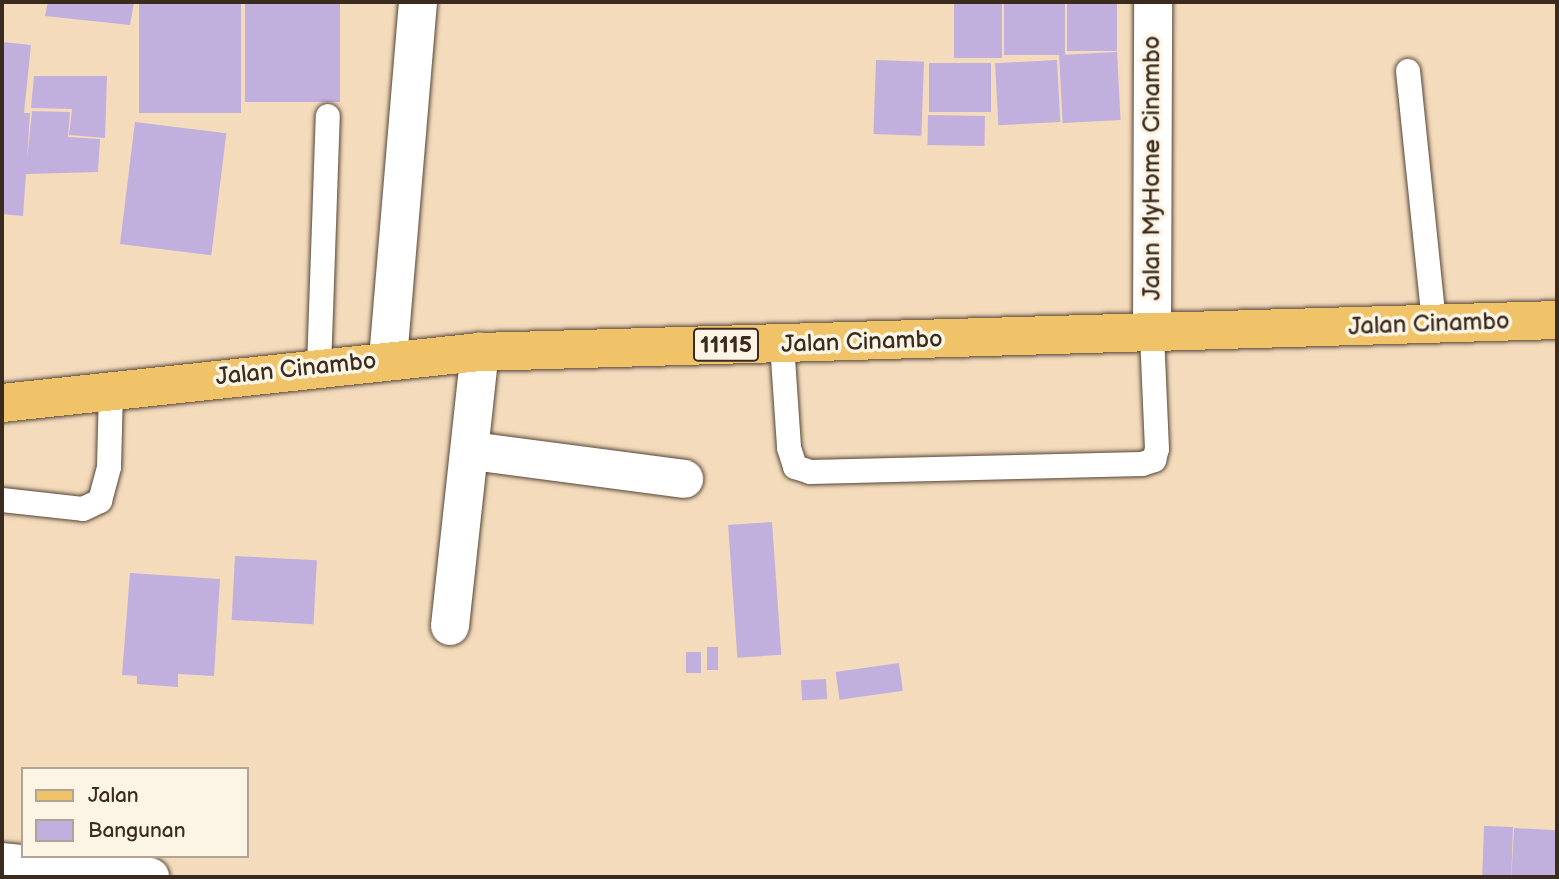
<!DOCTYPE html>
<html>
<head>
<meta charset="utf-8">
<style>
  body { margin:0 }
  #map { position:relative; width:1559px; height:879px; overflow:hidden; background:#f3dbbc; font-family:"Balsamiq Sans",sans-serif }
  div>[style] { position:absolute }
  [style*='--x'] { left:calc(var(--x)*1px); top:calc(var(--y)*1px); width:calc(var(--w)*1px); rotate:calc(var(--a)*1deg) }
  .building>* { inset:0; background:#c1afde; transform-origin:0 0 }
  .roads { filter:drop-shadow(0 0 2px #574536) drop-shadow(0 0 2px #574536) }
  .lane>* { height:24px; margin:-12px; padding:0 12px; transform-origin:12px; border-radius:12px; background:#fff }
  .street>* { height:38px; margin:-19px; padding:0 19px; transform-origin:19px; border-radius:19px; background:#fff }
  .primary>* { height:38px; margin:-19px; padding:0 19px; transform-origin:19px; border-radius:19px; background:#f0c369 }
  span { translate:-50% -50%; white-space:nowrap; text-align:center; line-height:1.15; -webkit-text-stroke:7px #fcf5e5; paint-order:stroke }
  .shield-label span { padding:2px 5px; background:#fcf5e5; border:2px solid; border-radius:5px; -webkit-text-stroke-width:0 }
  .shield-label { font-size:23px; color:#3b2a1e; font-weight:700 }
  .street-label { font-size:24px; color:#3b2a1e }
  .frame { position:absolute; inset:0; border:4px solid #3b2a1e; pointer-events:none }
  .legend { position:absolute; left:21px; top:767px; width:228px; height:91px; box-sizing:border-box; background:#fcf5e5; border:2px solid #afa495; margin:0; padding:9px 12px; list-style:none; font-size:21px; color:#3b2a1e }
  .legend li { display:flex; align-items:center; gap:14px; height:35px }
  .legend b { width:35px; border:2px solid #afa495 }
</style>
</head>
<body>
<div id="map">
  <div class="building">
    <i style="clip-path:polygon(48px 2px,134px 2px,130px 25px,45px 16px)"></i>
    <i style="left:139px;top:2px;width:102px;height:111px"></i>
    <i style="left:245px;top:2px;width:95px;height:100px"></i>
    <i style="left:954px;top:2px;width:48px;height:56px"></i>
    <i style="left:1004px;top:2px;width:61px;height:53px"></i>
    <i style="left:1067px;top:2px;width:50px;height:49px"></i>
    <i style="clip-path:polygon(2px 42px,31px 45px,24px 113px,30px 113px,27px 160px,32px 111px,70px 112px,68px 137px,100px 139px,98px 172px,26px 174px,23px 216px,2px 214px)"></i>
    <i style="left:1117px;top:52px;width:68px;height:58px;rotate:87deg"></i>
    <i style="left:876px;top:60px;width:48px;height:74px;rotate:2deg"></i>
    <i style="left:1057px;top:60px;width:62px;height:62px;rotate:87deg"></i>
    <i style="left:929px;top:63px;width:62px;height:49px"></i>
    <i style="clip-path:polygon(34px 76px,107px 76px,105px 138px,69px 135px,72px 109px,31px 108px)"></i>
    <i style="left:928px;top:115px;width:57px;height:30px;rotate:1deg"></i>
    <i style="left:135px;top:122px;width:92px;height:123px;rotate:7deg"></i>
    <i style="left:772px;top:522px;width:133px;height:44px;rotate:86deg"></i>
    <i style="left:235px;top:556px;width:82px;height:64px;rotate:3deg"></i>
    <i style="clip-path:polygon(130px 573px,220px 579px,214px 676px,178px 674px,178px 687px,137px 684px,137px 676px,122px 675px)"></i>
    <i style="left:707px;top:647px;width:11px;height:23px"></i>
    <i style="left:686px;top:652px;width:15px;height:21px"></i>
    <i style="left:899px;top:663px;width:28px;height:64px;rotate:82deg"></i>
    <i style="left:826px;top:679px;width:20px;height:25px;rotate:87deg"></i>
    <i style="left:1484px;top:826px;width:29px;height:49px;rotate:2deg"></i>
    <i style="left:1514px;top:828px;width:43px;height:49px;rotate:3deg"></i>
  </div>
  <div class="roads">
    <div class="lane">
      <i style="--x:1408;--y:71;--w:254;--a:84.1"></i>
      <i style="--x:782;--y:344;--w:104;--a:86.1"></i>
      <i style="--x:789;--y:448;--w:20;--a:72"></i>
      <i style="--x:795;--y:467;--w:16;--a:18"></i>
      <i style="--x:810;--y:472;--w:332;--a:-1.4"></i>
      <i style="--x:1142;--y:464;--w:13;--a:-18"></i>
      <i style="--x:1154;--y:460;--w:11;--a:-75"></i>
      <i style="--x:1157;--y:449;--w:115;--a:-92.5"></i>
      <i style="--x:319;--y:368;--w:252;--a:-88"></i>
      <i style="--x:2;--y:500;--w:81;--a:6.3"></i>
      <i style="--x:83;--y:509;--w:19;--a:-25"></i>
      <i style="--x:100;--y:501;--w:35;--a:-75"></i>
      <i style="--x:109;--y:467;--w:78;--a:-88.5"></i>
    </div>
    <div class="street">
      <i style="--x:1152;--y:334;--w:332;--a:-89.8"></i>
      <i style="--x:388;--y:359;--w:358;--a:-85.2"></i>
      <i style="--x:472;--y:451;--w:214;--a:7.5"></i>
      <i style="--x:450;--y:626;--w:276;--a:-83.8"></i>
      <i style="--x:2;--y:862;--w:149;--a:5.8"></i>
    </div>
    <div class="primary">
      <i style="--x:2;--y:403;--w:481;--a:-6.1"></i>
      <i style="--x:480;--y:352;--w:1077;--a:-1.7"></i>
    </div>
  </div>
  <div class="shield-label">
    <span style="left:726px;top:345px">11115</span>
  </div>
  <div class="street-label">
    <span style="left:1152px;top:168px;rotate:-90deg">Jalan MyHome Cinambo</span>
    <span style="left:1429px;top:324px;rotate:-2deg">Jalan Cinambo</span>
    <span style="left:862px;top:342px;rotate:-2deg">Jalan Cinambo</span>
    <span style="left:296px;top:369px;rotate:-6deg">Jalan Cinambo</span>
  </div>
  <div class="frame"></div>
  <ul class="legend">
  <li><b style="height:9px;background:#f0c369"></b>Jalan</li>
  <li><b style="height:19px;background:#c1afde"></b>Bangunan</li>
  </ul>
</div>
</body>
</html>
